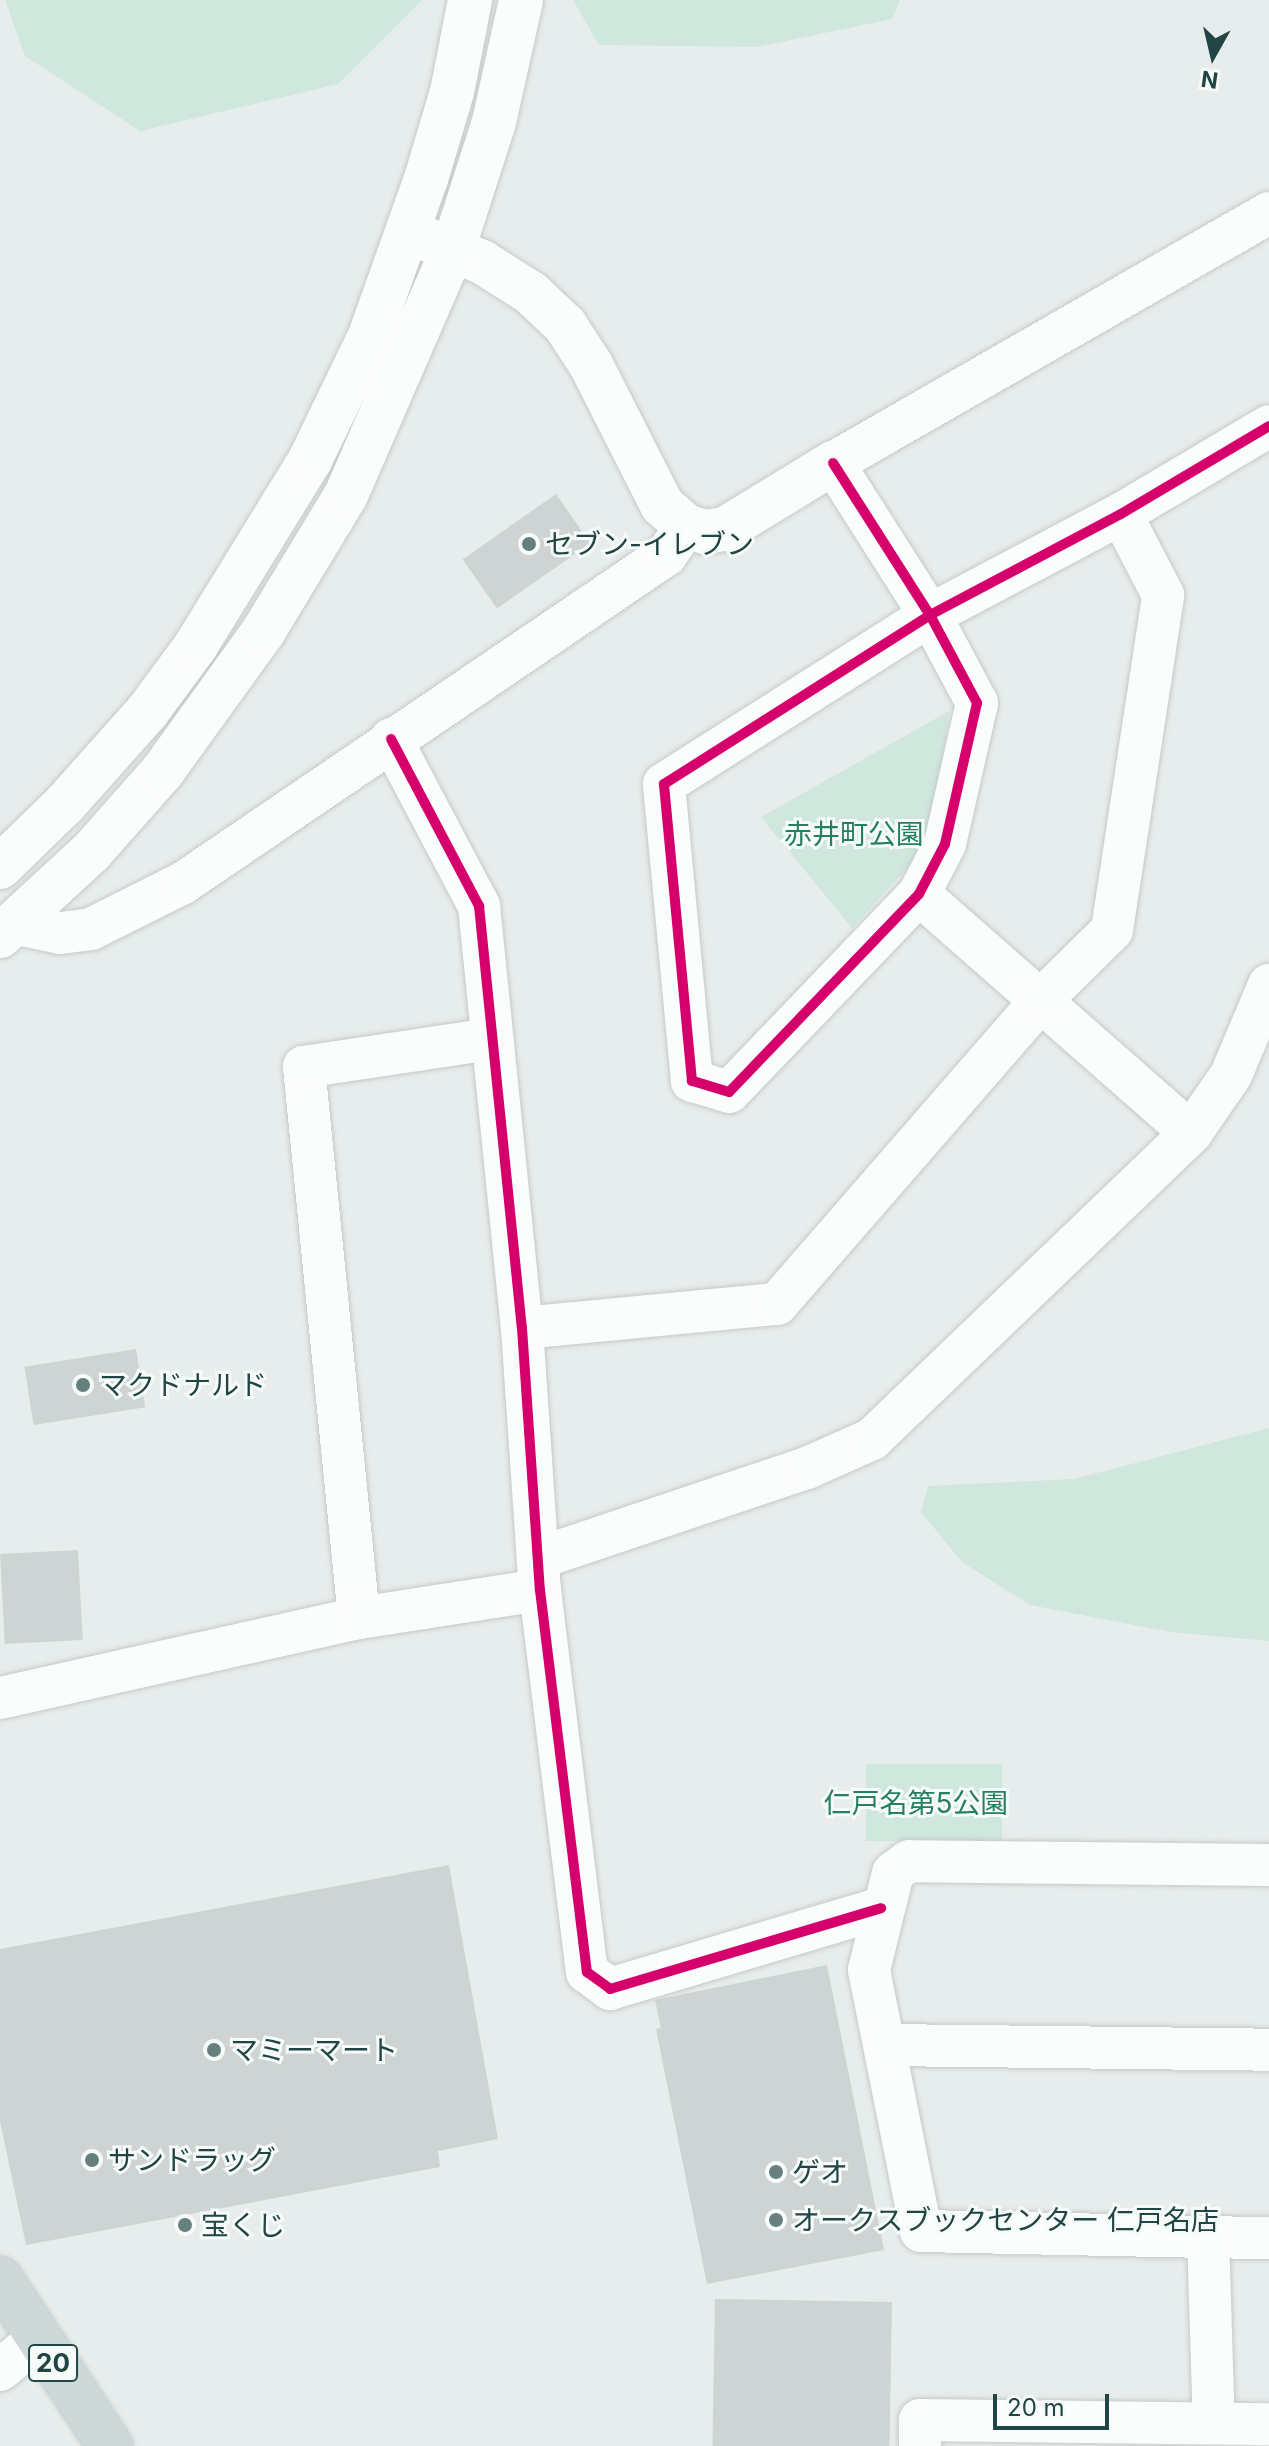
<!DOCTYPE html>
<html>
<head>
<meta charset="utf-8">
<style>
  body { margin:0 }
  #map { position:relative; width:1269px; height:2446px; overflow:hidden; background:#e7edec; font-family:Inter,"Noto Sans JP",sans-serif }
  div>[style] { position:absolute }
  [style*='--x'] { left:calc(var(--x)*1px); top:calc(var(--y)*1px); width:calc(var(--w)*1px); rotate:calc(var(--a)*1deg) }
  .green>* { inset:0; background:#cfe7dd; transform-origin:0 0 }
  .building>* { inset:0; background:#cdd4d3; transform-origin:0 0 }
  .roads { filter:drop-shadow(0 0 2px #c4cac9) drop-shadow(0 0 2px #c4cac9) }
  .street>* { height:42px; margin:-21px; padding:0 21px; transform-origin:21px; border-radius:21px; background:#fbfcfc }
  .secondary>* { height:44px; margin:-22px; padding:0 22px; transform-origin:22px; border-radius:22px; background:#fbfcfc }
  .primary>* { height:44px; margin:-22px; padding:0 22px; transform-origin:22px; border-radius:22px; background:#ced8d8 }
  .cycleway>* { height:10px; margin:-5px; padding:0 5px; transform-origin:5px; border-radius:5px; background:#d6006c }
  .dots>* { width:22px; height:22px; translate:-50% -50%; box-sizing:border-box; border:4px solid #f6fbfa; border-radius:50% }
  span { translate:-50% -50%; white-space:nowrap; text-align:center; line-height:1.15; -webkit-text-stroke:6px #f6fbfa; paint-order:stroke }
  .shield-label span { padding:2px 6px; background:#f6fbfa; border:2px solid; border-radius:6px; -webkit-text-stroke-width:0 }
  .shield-label { font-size:26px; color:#214444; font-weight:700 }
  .poi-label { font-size:28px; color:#214444 }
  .left { translate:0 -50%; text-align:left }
  .park-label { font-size:28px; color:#267f61 }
  .north { position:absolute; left:1173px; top:16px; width:80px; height:80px; -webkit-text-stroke:6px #f6fbfa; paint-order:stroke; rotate:188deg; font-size:22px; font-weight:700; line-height:32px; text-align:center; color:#214444 }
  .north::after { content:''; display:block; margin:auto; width:28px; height:36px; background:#214444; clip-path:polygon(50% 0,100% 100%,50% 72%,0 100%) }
  .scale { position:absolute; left:993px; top:2394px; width:116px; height:36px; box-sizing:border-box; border:4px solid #214444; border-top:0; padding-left:10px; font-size:24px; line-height:28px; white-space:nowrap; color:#214444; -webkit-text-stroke:6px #f6fbfa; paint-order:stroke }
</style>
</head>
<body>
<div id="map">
  <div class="green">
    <i style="clip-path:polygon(5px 0,422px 0,338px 84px,140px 131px,25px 56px)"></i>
    <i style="clip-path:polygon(573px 0,900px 0,892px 19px,757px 47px,599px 45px)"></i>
    <i style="clip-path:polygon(949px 711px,932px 841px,852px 928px,761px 817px)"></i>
    <i style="clip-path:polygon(1269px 1428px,1269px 1641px,1170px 1632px,1030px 1605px,962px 1562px,921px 1512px,928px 1486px,1074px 1479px)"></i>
    <i style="left:866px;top:1764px;width:136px;height:77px"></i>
  </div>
  <div class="building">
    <i style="left:556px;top:494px;width:60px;height:114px;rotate:55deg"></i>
    <i style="left:136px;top:1349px;width:59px;height:113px;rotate:81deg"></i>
    <i style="left:78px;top:1550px;width:90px;height:78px;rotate:87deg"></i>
    <i style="clip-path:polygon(449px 1865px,498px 2139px,438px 2151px,440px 2167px,26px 2245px,0 2121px,0 1949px)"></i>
    <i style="clip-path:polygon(827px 1965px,884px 2250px,707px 2284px,656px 2029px,661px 2028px,655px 2000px)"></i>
    <i style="left:715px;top:2299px;width:177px;height:147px;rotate:1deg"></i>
  </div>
  <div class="roads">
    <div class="street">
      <i style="--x:1269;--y:213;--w:503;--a:150.17"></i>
      <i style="--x:833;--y:463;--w:180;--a:57.5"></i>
      <i style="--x:930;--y:615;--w:100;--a:61.9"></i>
      <i style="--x:977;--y:703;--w:145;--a:102.8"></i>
      <i style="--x:945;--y:844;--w:56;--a:117.5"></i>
      <i style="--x:919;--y:894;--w:274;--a:133.8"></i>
      <i style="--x:729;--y:1092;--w:39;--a:-163"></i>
      <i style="--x:692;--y:1081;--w:298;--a:-95.4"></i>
      <i style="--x:664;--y:784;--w:315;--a:-32.4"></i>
      <i style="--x:930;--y:615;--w:216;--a:-27.9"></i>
      <i style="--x:1121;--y:514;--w:172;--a:-30.7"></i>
      <i style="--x:391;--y:739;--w:189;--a:62.2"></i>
      <i style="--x:479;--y:906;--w:424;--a:84.2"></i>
      <i style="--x:522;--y:1328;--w:263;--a:86.1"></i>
      <i style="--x:540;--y:1590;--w:385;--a:83"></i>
      <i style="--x:587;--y:1972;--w:29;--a:36"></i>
      <i style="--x:610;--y:1989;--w:283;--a:-16.6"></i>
      <i style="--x:919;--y:894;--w:362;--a:41.3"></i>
      <i style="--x:13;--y:923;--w:48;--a:12"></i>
      <i style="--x:60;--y:933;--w:31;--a:-7"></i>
      <i style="--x:91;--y:929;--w:103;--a:-26.6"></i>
      <i style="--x:183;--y:883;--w:584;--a:-34.18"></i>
      <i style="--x:666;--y:555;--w:35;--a:-55"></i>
      <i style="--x:522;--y:1328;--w:256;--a:-5.4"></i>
      <i style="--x:777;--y:1304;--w:401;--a:-49"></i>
      <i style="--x:1040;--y:1001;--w:101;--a:-44.6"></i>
      <i style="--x:1112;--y:930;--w:339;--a:-81.3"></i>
      <i style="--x:1163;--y:595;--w:91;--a:-117.4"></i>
      <i style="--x:539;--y:1558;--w:283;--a:-18.6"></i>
      <i style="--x:807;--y:1468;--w:71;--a:-24"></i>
      <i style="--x:872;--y:1439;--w:442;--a:-43.8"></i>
      <i style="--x:1191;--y:1133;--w:70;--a:-55.4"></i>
      <i style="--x:1231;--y:1075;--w:98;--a:-67.1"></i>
      <i style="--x:359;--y:1618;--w:554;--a:-95.7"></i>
      <i style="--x:304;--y:1067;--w:190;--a:-8.5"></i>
      <i style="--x:0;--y:1698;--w:368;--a:-12.6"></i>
      <i style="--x:359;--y:1618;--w:183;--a:-8.8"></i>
      <i style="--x:1269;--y:1865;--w:360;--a:-179.4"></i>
      <i style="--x:909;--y:1861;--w:20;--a:143"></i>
      <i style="--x:893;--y:1873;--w:100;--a:103.9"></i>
      <i style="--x:869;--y:1970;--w:266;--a:78.7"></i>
      <i style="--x:921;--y:2231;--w:348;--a:1.2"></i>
      <i style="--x:885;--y:2045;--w:384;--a:0.7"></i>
      <i style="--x:1208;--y:2237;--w:186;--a:88.2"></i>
      <i style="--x:0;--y:2370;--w:49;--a:-39.2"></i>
      <i style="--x:920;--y:2446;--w:26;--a:-90"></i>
      <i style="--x:920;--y:2420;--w:349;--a:0.7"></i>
    </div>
    <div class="secondary">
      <i style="--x:426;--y:239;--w:61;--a:22.3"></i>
      <i style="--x:482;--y:262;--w:58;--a:32.3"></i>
      <i style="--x:531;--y:293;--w:47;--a:43.3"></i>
      <i style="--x:565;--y:325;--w:48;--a:57"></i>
      <i style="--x:591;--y:365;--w:157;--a:63.1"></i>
      <i style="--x:662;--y:505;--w:32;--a:41"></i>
      <i style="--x:686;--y:526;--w:20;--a:18"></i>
      <i style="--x:705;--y:532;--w:20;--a:-9"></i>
      <i style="--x:725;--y:529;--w:127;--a:-31.4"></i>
      <i style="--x:0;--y:867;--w:89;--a:-44.1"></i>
      <i style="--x:64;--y:805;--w:125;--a:-48.3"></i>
      <i style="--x:147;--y:712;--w:81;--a:-53.6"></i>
      <i style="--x:195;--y:647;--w:220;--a:-58.4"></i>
      <i style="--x:310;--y:460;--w:138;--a:-64.2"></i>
      <i style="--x:370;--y:336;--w:167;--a:-70.4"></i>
      <i style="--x:426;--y:179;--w:91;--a:-73.4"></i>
      <i style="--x:452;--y:92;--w:94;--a:-78.9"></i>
      <i style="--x:0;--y:936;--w:125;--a:-42.7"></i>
      <i style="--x:92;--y:851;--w:106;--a:-48.5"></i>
      <i style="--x:162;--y:772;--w:173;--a:-54.2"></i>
      <i style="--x:263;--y:632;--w:160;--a:-58.8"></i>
      <i style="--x:346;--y:495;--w:268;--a:-66.5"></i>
      <i style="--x:453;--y:249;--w:133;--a:-72.1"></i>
      <i style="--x:494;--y:122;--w:125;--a:-77.5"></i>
    </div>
    <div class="primary">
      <i style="--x:0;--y:2279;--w:200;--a:56.6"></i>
    </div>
  </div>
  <div class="cycleway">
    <i style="--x:833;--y:463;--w:180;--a:57.5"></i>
    <i style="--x:930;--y:615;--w:100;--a:61.9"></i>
    <i style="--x:977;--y:703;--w:145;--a:102.8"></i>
    <i style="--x:945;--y:844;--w:56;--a:117.5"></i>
    <i style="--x:919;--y:894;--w:274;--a:133.8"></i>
    <i style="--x:729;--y:1092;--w:39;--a:-163"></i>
    <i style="--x:692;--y:1081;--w:298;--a:-95.4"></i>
    <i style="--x:664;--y:784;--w:315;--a:-32.4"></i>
    <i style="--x:930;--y:615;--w:216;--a:-27.9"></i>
    <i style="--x:1121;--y:514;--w:172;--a:-30.7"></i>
    <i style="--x:391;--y:739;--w:189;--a:62.2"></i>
    <i style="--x:479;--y:906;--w:424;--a:84.2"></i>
    <i style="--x:522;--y:1328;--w:263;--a:86.1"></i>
    <i style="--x:540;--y:1590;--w:385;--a:83"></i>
    <i style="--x:587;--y:1972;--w:29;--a:36"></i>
    <i style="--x:610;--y:1989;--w:283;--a:-16.6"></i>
  </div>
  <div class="dots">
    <i style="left:529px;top:544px;background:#667f7f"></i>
    <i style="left:83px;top:1385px;background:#667f7f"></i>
    <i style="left:214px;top:2050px;background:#667f7f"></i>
    <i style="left:92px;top:2160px;background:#667f7f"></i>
    <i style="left:776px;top:2172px;background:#667f7f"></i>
    <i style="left:776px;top:2220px;background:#667f7f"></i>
    <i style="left:185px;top:2225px;background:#667f7f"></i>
  </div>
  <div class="shield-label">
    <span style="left:53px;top:2363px">20</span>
  </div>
  <div class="poi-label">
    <span class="left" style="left:545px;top:544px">セブン-イレブン</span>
    <span class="left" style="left:99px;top:1385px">マクドナルド</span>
    <span class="left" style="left:230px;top:2050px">マミーマート</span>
    <span class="left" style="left:108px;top:2160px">サンドラッグ</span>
    <span class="left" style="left:792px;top:2172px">ゲオ</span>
    <span class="left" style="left:792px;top:2220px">オークスブックセンター 仁戸名店</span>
    <span class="left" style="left:201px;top:2225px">宝くじ</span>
  </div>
  <div class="park-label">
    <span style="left:854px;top:834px">赤井町公園</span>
    <span style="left:916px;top:1803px">仁戸名第5公園</span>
  </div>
  <div class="north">N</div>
  <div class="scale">20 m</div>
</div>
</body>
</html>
